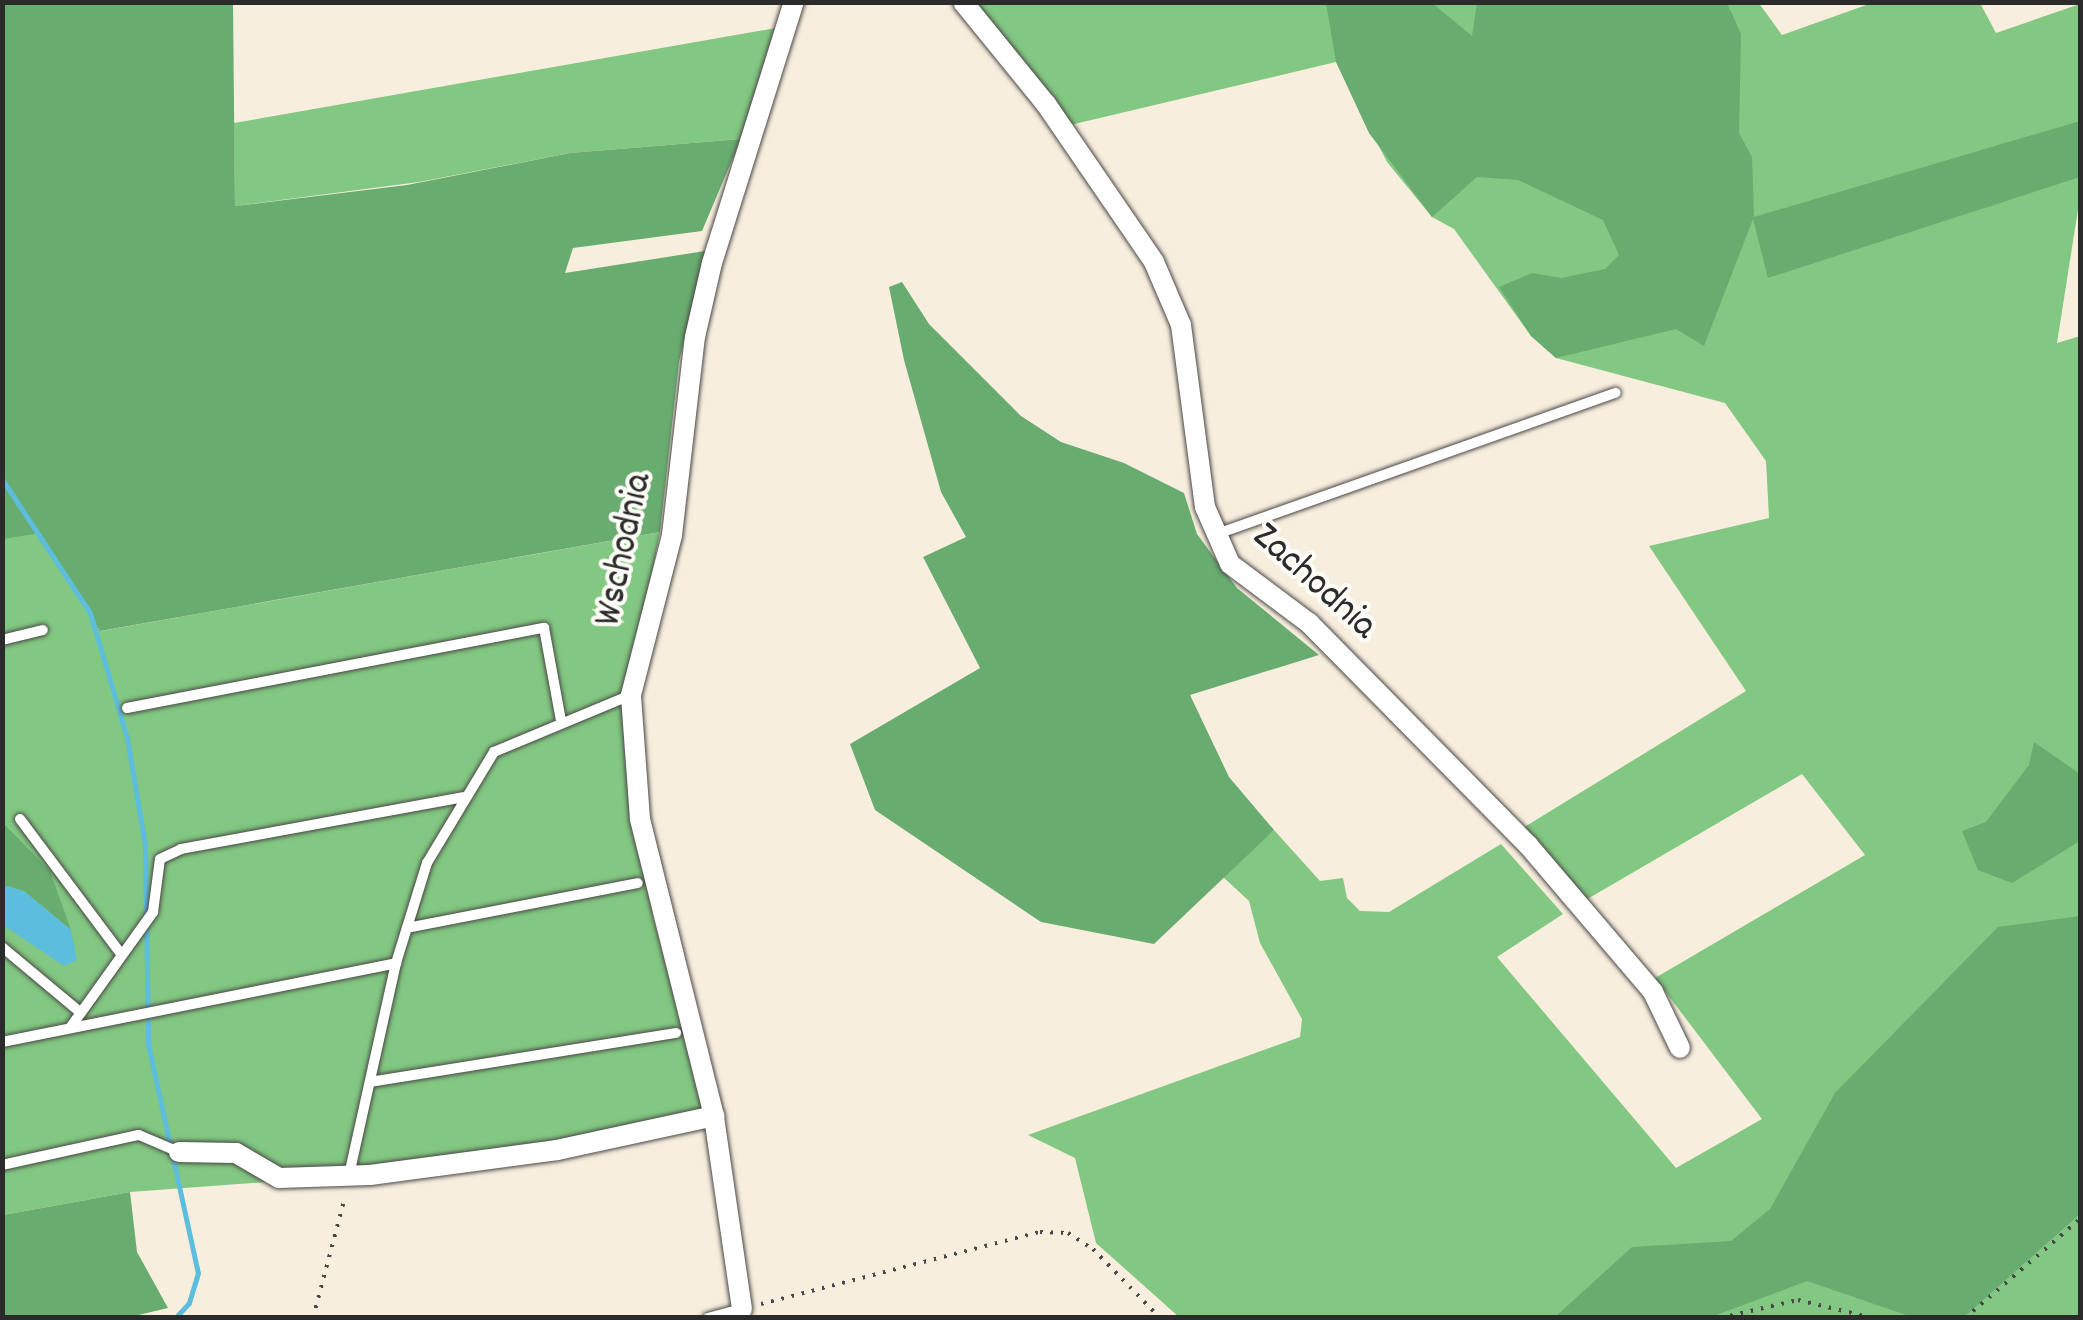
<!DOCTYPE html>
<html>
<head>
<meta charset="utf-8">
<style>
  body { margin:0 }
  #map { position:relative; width:2083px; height:1320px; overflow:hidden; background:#f8eede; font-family:Dekko,sans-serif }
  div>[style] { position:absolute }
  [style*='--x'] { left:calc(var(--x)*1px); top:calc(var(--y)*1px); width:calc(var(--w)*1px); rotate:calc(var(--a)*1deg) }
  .green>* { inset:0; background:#82c782 }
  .forest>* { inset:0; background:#69ac70 }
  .water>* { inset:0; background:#5dbddc }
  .stream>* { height:5px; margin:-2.5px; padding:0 2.5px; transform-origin:2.5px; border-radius:2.5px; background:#5dbddc }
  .path>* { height:4px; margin-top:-2px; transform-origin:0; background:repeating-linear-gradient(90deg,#4a4846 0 2.5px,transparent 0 10.5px) }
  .roads { filter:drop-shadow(0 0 2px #4a4846) drop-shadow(0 0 2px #4a4846) }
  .lane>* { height:10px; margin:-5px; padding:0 5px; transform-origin:5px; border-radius:5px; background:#fff }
  .street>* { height:20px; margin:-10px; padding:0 10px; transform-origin:10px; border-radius:10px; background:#fff }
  span { translate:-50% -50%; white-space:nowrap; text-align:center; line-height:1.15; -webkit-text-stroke:8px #fdfcf7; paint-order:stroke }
  .street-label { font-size:40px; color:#2b2b2b }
  .frame { position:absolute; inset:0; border:5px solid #2b2b2b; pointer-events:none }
</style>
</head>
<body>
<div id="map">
  <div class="green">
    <i style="clip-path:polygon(1758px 2px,1782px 35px,1872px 3px,1980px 3px,1996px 33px,2080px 4px,2080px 197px,2057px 343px,2080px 336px,2080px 1317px,1179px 1317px,1096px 1243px,1075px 1158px,1028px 1135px,1300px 1037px,1302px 1019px,1260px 943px,1249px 901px,1222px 876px,1274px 830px,1320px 881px,1343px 878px,1347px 898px,1360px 911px,1389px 912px,1501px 844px,1563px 914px,1497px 957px,1676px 1168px,1762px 1119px,1655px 978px,1865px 855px,1802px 774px,1584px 901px,1518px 831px,1746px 691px,1649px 546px,1769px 518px,1766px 461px,1725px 403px,1556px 358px,1531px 336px,1454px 229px,1432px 217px,1387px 162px,1336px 62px,1066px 126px,971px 3px)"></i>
    <i style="clip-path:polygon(776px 28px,741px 139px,570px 153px,419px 182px,235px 206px,234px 123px)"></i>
    <i style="clip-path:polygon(36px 530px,95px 612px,101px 631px,660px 532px,635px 662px,633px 808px,653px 917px,710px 1125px,281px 1181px,130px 1192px,3px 1215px,3px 537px)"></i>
  </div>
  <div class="forest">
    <i style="clip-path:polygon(3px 3px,233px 3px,235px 206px,407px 185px,570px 153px,741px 139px,702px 231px,573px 248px,565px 273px,705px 251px,679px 362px,660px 532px,100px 631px,40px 533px,3px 539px)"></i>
    <i style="clip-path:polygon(1326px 3px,1432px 3px,1472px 36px,1477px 3px,1727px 3px,1741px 34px,1739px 133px,1752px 157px,1754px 217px,2080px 121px,2080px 177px,1768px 278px,1753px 219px,1704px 346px,1676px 329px,1556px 358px,1531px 336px,1499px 287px,1532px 273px,1561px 278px,1605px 269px,1619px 255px,1603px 220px,1518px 180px,1477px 177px,1432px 217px,1369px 133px,1336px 62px)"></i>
    <i style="clip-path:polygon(902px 282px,929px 324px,1021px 416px,1061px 442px,1124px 463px,1184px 493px,1197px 534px,1237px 588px,1319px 655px,1190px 695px,1229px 777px,1274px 830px,1154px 944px,1041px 922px,875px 810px,850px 744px,980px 668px,923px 557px,966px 537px,941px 492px,904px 360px,889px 287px)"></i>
    <i style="clip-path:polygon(2034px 742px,2080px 774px,2080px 841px,2012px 883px,1978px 870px,1962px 831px,1986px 822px,2029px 765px)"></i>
    <i style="clip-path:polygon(3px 823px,50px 871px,71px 930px,24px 891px,3px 885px)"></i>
    <i style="clip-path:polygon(2080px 916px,2080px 1214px,1964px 1317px,1912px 1317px,1807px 1281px,1711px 1317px,1555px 1317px,1632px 1247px,1731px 1241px,1770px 1209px,1835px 1093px,1998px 927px)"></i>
    <i style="clip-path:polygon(130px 1192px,137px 1252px,168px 1308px,130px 1317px,3px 1317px,3px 1215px)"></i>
  </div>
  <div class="water">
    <i style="clip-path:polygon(3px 885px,24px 891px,71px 930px,77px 960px,64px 966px,3px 925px)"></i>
  </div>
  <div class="stream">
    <i style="--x:2;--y:479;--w:160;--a:56.7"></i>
    <i style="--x:90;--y:613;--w:130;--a:73.5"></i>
    <i style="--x:127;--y:738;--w:109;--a:80.5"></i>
    <i style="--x:145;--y:846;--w:198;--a:89.1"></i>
    <i style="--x:148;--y:1044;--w:234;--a:77.7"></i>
    <i style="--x:198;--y:1273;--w:31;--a:107"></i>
    <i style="--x:189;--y:1303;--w:21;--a:133"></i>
  </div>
  <div class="path">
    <i style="--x:761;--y:1304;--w:288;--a:-14.5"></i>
    <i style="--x:1040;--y:1232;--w:28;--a:2"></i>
    <i style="--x:1068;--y:1233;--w:30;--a:33"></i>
    <i style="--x:1093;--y:1249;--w:96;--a:45.8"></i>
    <i style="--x:313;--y:1318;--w:125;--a:-75.2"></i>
    <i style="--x:1720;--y:1318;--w:80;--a:-13"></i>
    <i style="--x:1798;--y:1300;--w:77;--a:13.5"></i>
    <i style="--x:1965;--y:1318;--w:152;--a:-40.7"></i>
  </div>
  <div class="roads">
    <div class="lane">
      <i style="--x:1214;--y:535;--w:426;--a:-19.5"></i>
      <i style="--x:2;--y:640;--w:42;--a:-13.7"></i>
      <i style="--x:127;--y:708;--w:425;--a:-10.9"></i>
      <i style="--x:544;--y:628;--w:95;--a:79.6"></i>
      <i style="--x:20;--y:819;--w:169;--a:53.2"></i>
      <i style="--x:407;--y:928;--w:235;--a:-11"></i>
      <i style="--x:2;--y:947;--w:102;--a:39.8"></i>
      <i style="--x:396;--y:963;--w:105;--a:-72.8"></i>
      <i style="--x:427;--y:863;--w:130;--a:-58.9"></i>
      <i style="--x:494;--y:752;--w:148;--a:-22.6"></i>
      <i style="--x:70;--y:1028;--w:143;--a:-54.4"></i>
      <i style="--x:153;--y:912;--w:53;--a:-82.5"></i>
      <i style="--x:160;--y:859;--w:23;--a:-25"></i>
      <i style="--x:181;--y:849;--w:287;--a:-10.4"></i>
      <i style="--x:2;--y:1042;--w:402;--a:-11.3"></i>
      <i style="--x:396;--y:963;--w:217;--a:102.5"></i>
      <i style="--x:370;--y:1082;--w:310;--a:-9.1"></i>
      <i style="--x:2;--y:1165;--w:140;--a:-12.4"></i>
      <i style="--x:139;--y:1135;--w:43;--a:23"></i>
      <i style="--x:708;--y:1318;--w:35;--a:-15"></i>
    </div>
    <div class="street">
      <i style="--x:963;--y:2;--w:132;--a:50.9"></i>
      <i style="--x:1046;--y:104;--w:191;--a:55.6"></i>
      <i style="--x:1154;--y:262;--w:69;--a:66.8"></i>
      <i style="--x:1181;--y:325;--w:184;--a:82.5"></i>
      <i style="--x:1205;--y:507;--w:62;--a:66.3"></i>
      <i style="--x:1230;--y:564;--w:99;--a:36.8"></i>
      <i style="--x:1309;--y:623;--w:312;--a:45.4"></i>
      <i style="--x:1528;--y:845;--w:193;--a:49.6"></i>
      <i style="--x:1653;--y:992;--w:62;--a:64.3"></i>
      <i style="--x:179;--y:1152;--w:57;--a:1"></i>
      <i style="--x:236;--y:1153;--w:50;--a:30.2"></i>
      <i style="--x:279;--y:1178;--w:91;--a:-1.9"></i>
      <i style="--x:370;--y:1175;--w:189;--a:-7.6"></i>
      <i style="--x:557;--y:1150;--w:161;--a:-12.2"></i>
      <i style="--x:742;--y:1309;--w:195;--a:-98.3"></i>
      <i style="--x:714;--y:1116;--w:306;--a:-104"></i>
      <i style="--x:640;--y:819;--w:124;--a:-94.2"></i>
      <i style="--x:631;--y:695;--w:165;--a:-75.6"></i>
      <i style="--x:672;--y:535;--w:199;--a:-83.4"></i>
      <i style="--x:695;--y:337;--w:76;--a:-77.1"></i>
      <i style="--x:712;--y:263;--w:274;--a:-72.6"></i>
    </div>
  </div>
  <div class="street-label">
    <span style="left:626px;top:550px;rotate:-78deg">Wschodnia</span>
    <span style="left:1313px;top:583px;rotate:42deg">Zachodnia</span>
  </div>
  <div class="frame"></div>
</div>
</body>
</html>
